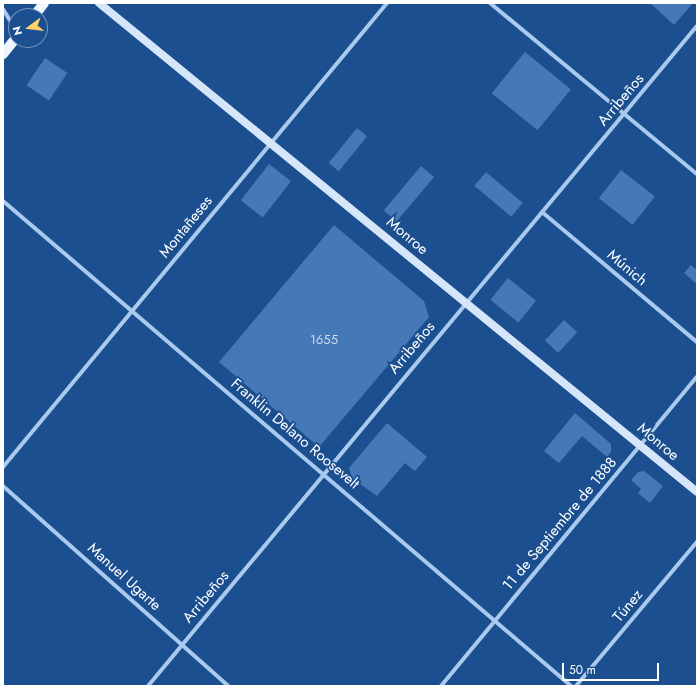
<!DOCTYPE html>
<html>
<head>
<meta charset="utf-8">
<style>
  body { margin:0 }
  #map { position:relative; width:700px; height:689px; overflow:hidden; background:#1b4f8f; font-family:Jost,sans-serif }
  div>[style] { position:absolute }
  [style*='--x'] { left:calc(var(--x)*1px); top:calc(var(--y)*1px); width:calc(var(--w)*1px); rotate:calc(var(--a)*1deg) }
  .building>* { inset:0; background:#4478b7; transform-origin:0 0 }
  .minor>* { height:4px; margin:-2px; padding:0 2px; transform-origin:2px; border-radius:2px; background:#a9c9ee }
  .secondary>* { height:8px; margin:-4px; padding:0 4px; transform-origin:4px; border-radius:4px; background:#d6e6fa }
  .primary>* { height:10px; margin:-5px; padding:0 5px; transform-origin:5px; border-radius:5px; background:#f0f6ff }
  span { translate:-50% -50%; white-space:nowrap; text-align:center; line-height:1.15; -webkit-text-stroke:3.5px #1b4f8f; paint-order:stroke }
  .number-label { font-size:13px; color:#d0dded }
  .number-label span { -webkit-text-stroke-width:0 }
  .street-label { font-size:15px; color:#fff }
  .frame { position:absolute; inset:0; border:4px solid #fff; pointer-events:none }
  .north { position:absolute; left:8px; top:8px; width:40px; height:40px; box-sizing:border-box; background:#1b4f8f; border:1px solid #7695bc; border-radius:50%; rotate:255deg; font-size:11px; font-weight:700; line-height:16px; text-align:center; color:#fff }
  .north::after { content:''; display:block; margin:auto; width:14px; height:18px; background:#ffd166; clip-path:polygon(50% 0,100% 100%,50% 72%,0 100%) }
  .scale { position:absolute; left:562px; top:663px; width:97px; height:18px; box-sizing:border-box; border:2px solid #fff; border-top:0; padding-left:5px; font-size:12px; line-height:14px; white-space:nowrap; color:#fff; -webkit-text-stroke:3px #1b4f8f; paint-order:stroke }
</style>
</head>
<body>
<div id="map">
  <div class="building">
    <i style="clip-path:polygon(650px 3px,693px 3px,674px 25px)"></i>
    <i style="left:525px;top:52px;width:59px;height:53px;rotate:39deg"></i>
    <i style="left:45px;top:58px;width:27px;height:33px;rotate:34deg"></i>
    <i style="left:357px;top:128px;width:13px;height:45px;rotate:39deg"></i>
    <i style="left:269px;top:164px;width:28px;height:46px;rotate:38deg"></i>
    <i style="left:421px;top:166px;width:17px;height:58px;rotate:40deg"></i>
    <i style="left:621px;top:170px;width:43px;height:36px;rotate:38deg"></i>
    <i style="left:486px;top:172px;width:48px;height:18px;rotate:40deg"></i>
    <i style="clip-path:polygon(334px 225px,424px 301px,429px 317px,319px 447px,219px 362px)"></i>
    <i style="clip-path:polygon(691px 265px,697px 270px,697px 284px,684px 273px)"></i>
    <i style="left:508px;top:278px;width:36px;height:28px;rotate:39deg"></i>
    <i style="left:564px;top:320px;width:18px;height:28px;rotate:43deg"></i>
    <i style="clip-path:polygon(575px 413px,611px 444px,611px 452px,607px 457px,582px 436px,559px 463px,544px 451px)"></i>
    <i style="clip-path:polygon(387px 423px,427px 457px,415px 471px,405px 463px,377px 496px,352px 478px,349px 468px)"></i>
    <i style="clip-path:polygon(644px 471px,663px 486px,650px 503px,638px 493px,641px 489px,631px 480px,638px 472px)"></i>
  </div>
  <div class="minor">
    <i style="--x:490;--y:3;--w:268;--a:39.6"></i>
    <i style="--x:3;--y:9;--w:26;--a:59"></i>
    <i style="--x:3;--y:201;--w:747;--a:40.49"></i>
    <i style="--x:542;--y:212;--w:202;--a:40"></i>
    <i style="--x:3;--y:467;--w:602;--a:-50.39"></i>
    <i style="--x:3;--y:486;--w:301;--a:41.6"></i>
    <i style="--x:148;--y:686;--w:858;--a:-50.25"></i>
    <i style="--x:441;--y:686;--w:401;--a:-50.4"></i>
    <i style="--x:576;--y:686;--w:188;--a:-50"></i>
  </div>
  <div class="secondary">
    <i style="--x:99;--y:3;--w:772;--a:39.27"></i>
  </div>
  <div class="primary">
    <i style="--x:34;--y:16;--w:16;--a:-52"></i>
    <i style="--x:3;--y:54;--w:21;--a:-51"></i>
  </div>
  <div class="number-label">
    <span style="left:324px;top:340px">1655</span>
  </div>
  <div class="street-label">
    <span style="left:621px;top:100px;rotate:-50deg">Arribeños</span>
    <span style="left:186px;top:227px;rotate:-51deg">Montañeses</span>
    <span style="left:407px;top:236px;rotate:40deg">Monroe</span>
    <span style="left:627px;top:268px;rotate:40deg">Múnich</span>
    <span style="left:412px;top:348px;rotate:-50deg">Arribeños</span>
    <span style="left:295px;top:434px;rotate:40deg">Franklin Delano Roosevelt</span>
    <span style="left:658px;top:442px;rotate:40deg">Monroe</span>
    <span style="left:560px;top:524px;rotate:-50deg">11 de Septiembre de 1888</span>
    <span style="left:124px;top:577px;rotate:42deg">Manuel Ugarte</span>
    <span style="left:206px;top:597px;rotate:-50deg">Arribeños</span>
    <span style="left:628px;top:606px;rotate:-50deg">Túnez</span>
  </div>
  <div class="frame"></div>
  <div class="north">N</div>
  <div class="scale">50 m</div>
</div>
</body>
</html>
